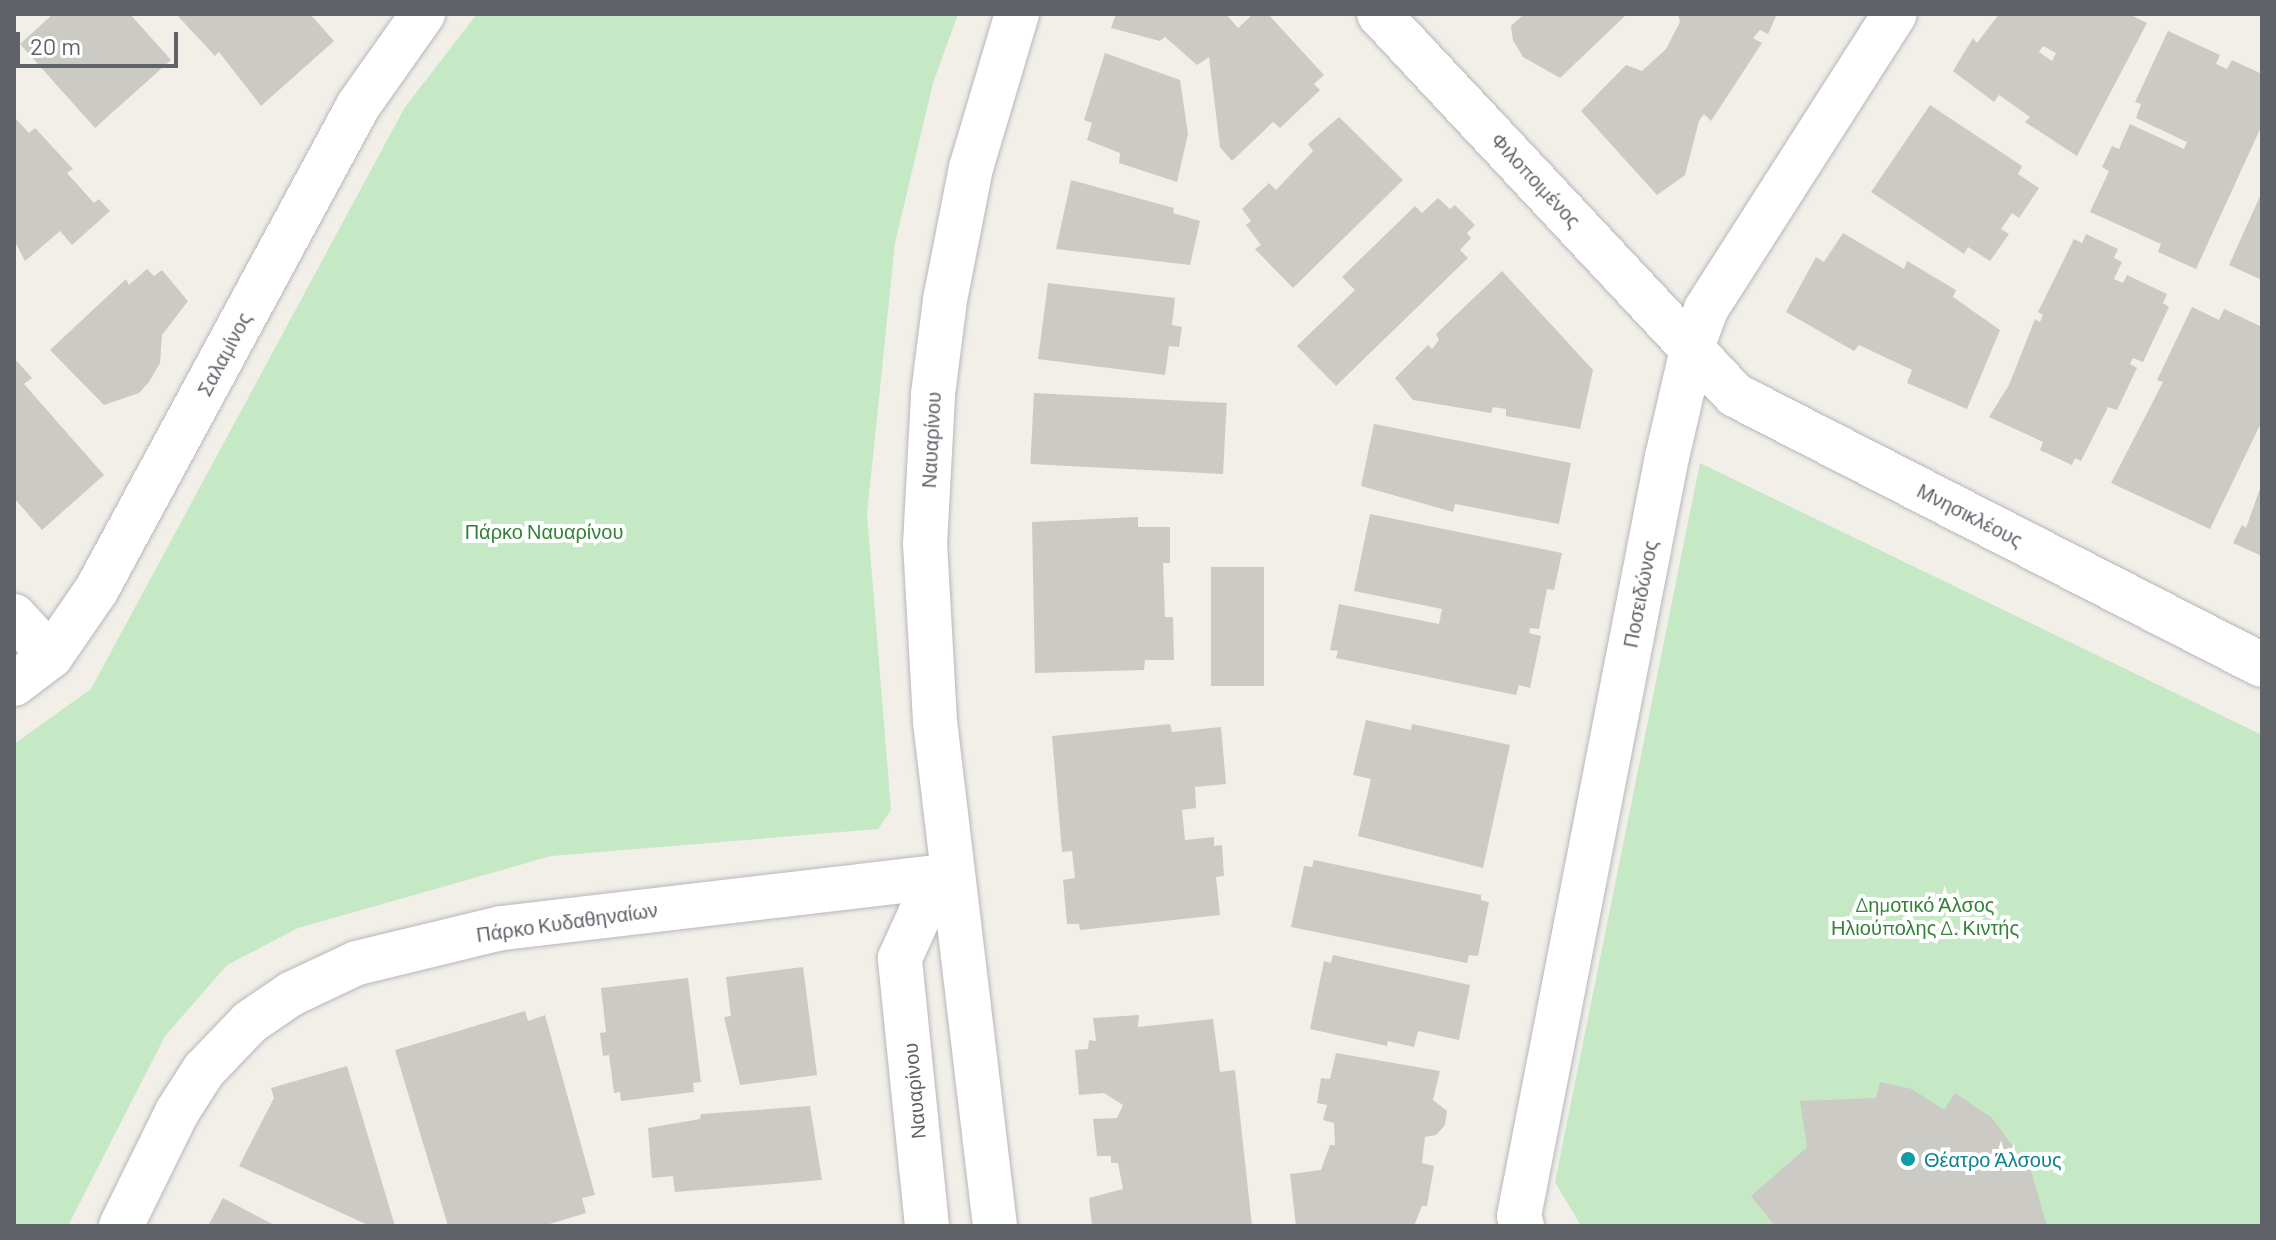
<!DOCTYPE html>
<html>
<head>
<meta charset="utf-8">
<style>
  body { margin:0 }
  #map { position:relative; width:2276px; height:1240px; overflow:hidden; background:#f1efe8; font-family:Barlow,sans-serif }
  div>[style] { position:absolute }
  [style*='--x'] { left:calc(var(--x)*1px); top:calc(var(--y)*1px); width:calc(var(--w)*1px); rotate:calc(var(--a)*1deg) }
  .green>* { inset:0; background:#c5e8c5 }
  .building>* { inset:0; background:#cccac5; transform-origin:0 0 }
  .roads { filter:drop-shadow(0 0 2px #b5b8bc) drop-shadow(0 0 2px #b5b8bc) }
  .street>* { height:44px; margin:-22px; padding:0 22px; transform-origin:22px; border-radius:22px; background:#fff }
  .dots>* { width:22px; height:22px; translate:-50% -50%; box-sizing:border-box; border:4px solid #fff; border-radius:50% }
  span { translate:-50% -50%; white-space:nowrap; text-align:center; line-height:1.15; -webkit-text-stroke:8px #fff; paint-order:stroke }
  .street-label { font-size:20px; color:#5f6368 }
  .park-label { font-size:20px; color:#348238 }
  .culture-label { font-size:20px; color:#0d838f }
  .left { translate:0 -50%; text-align:left }
  .frame { position:absolute; inset:0; border:16px solid #5f6368; pointer-events:none }
  .scale { position:absolute; left:16px; top:32px; width:162px; height:36px; box-sizing:border-box; border:4px solid #5f6368; border-top:0; padding-left:10px; font-size:24px; line-height:28px; white-space:nowrap; color:#5f6368; -webkit-text-stroke:6px #fff; paint-order:stroke }
</style>
</head>
<body>
<div id="map">
  <div class="green">
    <i style="clip-path:polygon(477px 14px,958px 14px,933px 83px,895px 243px,867px 514px,891px 810px,878px 829px,551px 856px,298px 928px,227px 965px,165px 1036px,68px 1226px,14px 1226px,14px 744px,91px 689px,405px 107px)"></i>
    <i style="clip-path:polygon(1700px 463px,2262px 735px,2262px 1226px,1581px 1226px,1555px 1182px)"></i>
  </div>
  <div class="building">
    <i style="clip-path:polygon(53px 14px,130px 14px,171px 60px,95px 128px,20px 44px)"></i>
    <i style="clip-path:polygon(176px 14px,310px 14px,334px 41px,261px 106px,219px 52px,215px 56px)"></i>
    <i style="clip-path:polygon(1116px 14px,1226px 14px,1238px 28px,1253px 14px,1268px 14px,1324px 75px,1314px 84px,1320px 90px,1280px 128px,1273px 122px,1232px 161px,1220px 147px,1209px 57px,1197px 65px,1165px 37px,1160px 41px,1111px 28px)"></i>
    <i style="clip-path:polygon(1524px 14px,1627px 14px,1560px 78px,1523px 57px,1513px 40px,1511px 26px)"></i>
    <i style="clip-path:polygon(1678px 14px,1777px 14px,1768px 34px,1760px 30px,1753px 38px,1762px 43px,1711px 121px,1704px 114px,1699px 121px,1685px 175px,1657px 195px,1581px 111px,1626px 65px,1642px 71px,1666px 49px,1680px 22px)"></i>
    <i style="clip-path:polygon(evenodd,1999px 14px,2129px 14px,2147px 23px,2077px 156px,2025px 122px,2030px 117px,1999px 95px,1994px 102px,1953px 71px,1973px 38px,1977px 43px,1999px 14px,2043px 46px,2056px 53px,2052px 61px,2039px 52px,2043px 46px)"></i>
    <i style="clip-path:polygon(2168px 31px,2220px 55px,2216px 64px,2227px 69px,2232px 60px,2262px 74px,2262px 125px,2196px 269px,2158px 252px,2161px 244px,2090px 212px,2109px 171px,2102px 167px,2112px 146px,2119px 149px,2130px 124px,2184px 149px,2187px 142px,2136px 118px,2141px 104px,2135px 102px)"></i>
    <i style="clip-path:polygon(1105px 53px,1180px 80px,1188px 134px,1177px 182px,1119px 163px,1120px 153px,1087px 140px,1092px 123px,1084px 120px)"></i>
    <i style="clip-path:polygon(1930px 105px,2022px 166px,2018px 174px,2039px 188px,2019px 218px,2012px 213px,2001px 229px,2009px 234px,1990px 261px,1968px 247px,1964px 254px,1871px 192px)"></i>
    <i style="clip-path:polygon(14px 117px,29px 133px,35px 128px,73px 169px,67px 173px,94px 203px,99px 199px,110px 211px,72px 245px,60px 231px,25px 261px,14px 240px)"></i>
    <i style="clip-path:polygon(1339px 117px,1403px 180px,1293px 288px,1255px 249px,1261px 245px,1246px 225px,1251px 221px,1242px 209px,1269px 183px,1276px 190px,1313px 151px,1308px 144px)"></i>
    <i style="clip-path:polygon(1071px 180px,1174px 208px,1173px 213px,1200px 221px,1190px 265px,1056px 249px)"></i>
    <i style="clip-path:polygon(2262px 192px,2262px 280px,2229px 265px)"></i>
    <i style="clip-path:polygon(1438px 198px,1450px 209px,1455px 205px,1475px 225px,1467px 233px,1471px 238px,1460px 250px,1468px 258px,1336px 386px,1297px 346px,1355px 290px,1342px 277px,1415px 206px,1422px 213px)"></i>
    <i style="clip-path:polygon(1843px 233px,1904px 269px,1907px 261px,1956px 290px,1953px 297px,2000px 330px,1967px 409px,1907px 383px,1912px 370px,1859px 345px,1854px 351px,1786px 312px,1816px 257px,1824px 262px)"></i>
    <i style="clip-path:polygon(2086px 234px,2118px 249px,2114px 258px,2122px 262px,2114px 279px,2123px 283px,2127px 275px,2167px 294px,2163px 303px,2169px 307px,2143px 362px,2133px 358px,2130px 364px,2137px 368px,2117px 410px,2108px 407px,2081px 461px,2075px 458px,2072px 465px,2040px 450px,2043px 442px,1989px 417px,2009px 385px,2035px 319px,2040px 322px,2043px 315px,2038px 312px,2074px 239px,2082px 243px)"></i>
    <i style="clip-path:polygon(147px 269px,154px 276px,162px 270px,188px 301px,162px 335px,160px 363px,149px 382px,139px 393px,104px 405px,50px 350px,126px 279px,129px 285px)"></i>
    <i style="clip-path:polygon(1502px 271px,1593px 370px,1580px 429px,1506px 416px,1506px 409px,1493px 407px,1491px 413px,1413px 400px,1395px 378px,1428px 345px,1432px 349px,1439px 340px,1436px 334px)"></i>
    <i style="clip-path:polygon(1048px 283px,1175px 298px,1172px 325px,1182px 327px,1179px 347px,1169px 346px,1165px 375px,1038px 359px)"></i>
    <i style="clip-path:polygon(2192px 307px,2219px 320px,2224px 309px,2262px 327px,2262px 421px,2210px 529px,2111px 483px,2163px 382px,2157px 380px)"></i>
    <i style="clip-path:polygon(14px 358px,32px 378px,24px 384px,104px 475px,42px 530px,14px 498px)"></i>
    <i style="left:1034px;top:393px;width:193px;height:71px;rotate:3deg"></i>
    <i style="clip-path:polygon(1374px 424px,1571px 463px,1559px 524px,1455px 504px,1453px 512px,1361px 486px)"></i>
    <i style="clip-path:polygon(2262px 483px,2262px 556px,2233px 543px,2242px 525px,2246px 528px)"></i>
    <i style="clip-path:polygon(1370px 514px,1562px 553px,1554px 590px,1547px 589px,1539px 629px,1530px 628px,1529px 633px,1541px 636px,1530px 688px,1519px 685px,1516px 695px,1336px 658px,1338px 651px,1330px 650px,1339px 604px,1439px 624px,1442px 609px,1354px 591px)"></i>
    <i style="clip-path:polygon(1138px 517px,1138px 527px,1170px 527px,1170px 563px,1163px 563px,1165px 617px,1173px 617px,1174px 660px,1145px 660px,1144px 670px,1035px 673px,1032px 522px)"></i>
    <i style="left:1264px;top:567px;width:119px;height:53px;rotate:90deg"></i>
    <i style="clip-path:polygon(1366px 720px,1411px 730px,1412px 724px,1510px 745px,1483px 868px,1358px 836px,1371px 779px,1353px 775px)"></i>
    <i style="clip-path:polygon(1170px 724px,1172px 732px,1221px 727px,1226px 784px,1195px 787px,1196px 808px,1182px 810px,1185px 840px,1214px 837px,1214px 846px,1222px 845px,1224px 876px,1216px 877px,1220px 915px,1080px 930px,1079px 924px,1067px 924px,1063px 880px,1075px 878px,1072px 851px,1062px 852px,1052px 736px)"></i>
    <i style="clip-path:polygon(1314px 860px,1481px 895px,1481px 900px,1489px 902px,1478px 956px,1469px 955px,1467px 963px,1291px 927px,1304px 866px,1312px 867px)"></i>
    <i style="clip-path:polygon(1333px 955px,1470px 985px,1459px 1040px,1418px 1031px,1414px 1047px,1388px 1041px,1387px 1046px,1310px 1029px,1324px 961px,1331px 963px)"></i>
    <i style="clip-path:polygon(803px 967px,817px 1075px,740px 1085px,724px 1017px,731px 1016px,726px 977px)"></i>
    <i style="clip-path:polygon(688px 978px,701px 1082px,693px 1083px,694px 1092px,621px 1101px,620px 1092px,614px 1093px,609px 1055px,603px 1056px,600px 1033px,606px 1032px,601px 988px)"></i>
    <i style="clip-path:polygon(525px 1011px,528px 1021px,545px 1015px,595px 1195px,582px 1198px,586px 1213px,543px 1226px,448px 1226px,395px 1050px)"></i>
    <i style="clip-path:polygon(1139px 1015px,1138px 1027px,1213px 1019px,1220px 1072px,1235px 1070px,1252px 1226px,1092px 1226px,1089px 1198px,1123px 1189px,1118px 1163px,1111px 1163px,1111px 1156px,1097px 1156px,1093px 1119px,1117px 1118px,1123px 1105px,1104px 1093px,1079px 1095px,1075px 1050px,1088px 1049px,1089px 1040px,1096px 1041px,1093px 1018px)"></i>
    <i style="clip-path:polygon(1336px 1053px,1440px 1071px,1433px 1100px,1447px 1111px,1445px 1125px,1436px 1135px,1425px 1137px,1422px 1163px,1434px 1166px,1427px 1206px,1422px 1206px,1414px 1226px,1296px 1226px,1290px 1174px,1321px 1170px,1330px 1145px,1335px 1145px,1334px 1123px,1323px 1120px,1327px 1105px,1317px 1103px,1321px 1078px,1330px 1079px)"></i>
    <i style="clip-path:polygon(347px 1066px,395px 1226px,370px 1226px,239px 1166px,274px 1098px,271px 1088px)"></i>
    <i style="clip-path:polygon(1880px 1082px,1912px 1089px,1944px 1110px,1955px 1093px,1992px 1118px,2031px 1171px,2047px 1226px,1775px 1226px,1751px 1196px,1807px 1147px,1800px 1101px,1876px 1098px)"></i>
    <i style="clip-path:polygon(810px 1106px,822px 1180px,675px 1192px,673px 1176px,652px 1178px,648px 1128px,700px 1119px,701px 1114px)"></i>
    <i style="clip-path:polygon(223px 1198px,276px 1226px,208px 1226px)"></i>
  </div>
  <div class="roads">
    <div class="street">
      <i style="--x:1379;--y:14;--w:521;--a:46.94"></i>
      <i style="--x:1735;--y:395;--w:592;--a:27.13"></i>
      <i style="--x:14;--y:616;--w:54;--a:47.2"></i>
      <i style="--x:14;--y:684;--w:46;--a:-37.1"></i>
      <i style="--x:51;--y:656;--w:81;--a:-55.5"></i>
      <i style="--x:97;--y:589;--w:549;--a:-61.61"></i>
      <i style="--x:358;--y:106;--w:113;--a:-54.8"></i>
      <i style="--x:121;--y:1226;--w:127;--a:-63.8"></i>
      <i style="--x:177;--y:1112;--w:50;--a:-57.3"></i>
      <i style="--x:204;--y:1070;--w:66;--a:-46.2"></i>
      <i style="--x:250;--y:1022;--w:50;--a:-34.3"></i>
      <i style="--x:291;--y:994;--w:73;--a:-25.2"></i>
      <i style="--x:357;--y:963;--w:149;--a:-13.6"></i>
      <i style="--x:502;--y:928;--w:453;--a:-6.7"></i>
      <i style="--x:927;--y:1226;--w:269;--a:-95.8"></i>
      <i style="--x:900;--y:958;--w:48;--a:-65.6"></i>
      <i style="--x:920;--y:914;--w:50;--a:-50.6"></i>
      <i style="--x:995;--y:1226;--w:509;--a:-96.78"></i>
      <i style="--x:935;--y:721;--w:177;--a:-93.2"></i>
      <i style="--x:925;--y:544;--w:150;--a:-86.9"></i>
      <i style="--x:933;--y:394;--w:95;--a:-82.7"></i>
      <i style="--x:945;--y:300;--w:135;--a:-78.9"></i>
      <i style="--x:971;--y:168;--w:161;--a:-73.4"></i>
      <i style="--x:1522;--y:1226;--w:10;--a:-107"></i>
      <i style="--x:1519;--y:1216;--w:773;--a:-78.97"></i>
      <i style="--x:1667;--y:457;--w:115;--a:-76.9"></i>
      <i style="--x:1693;--y:345;--w:38;--a:-70"></i>
      <i style="--x:1706;--y:309;--w:350;--a:-57.4"></i>
    </div>
  </div>
  <div class="dots">
    <i style="left:1908px;top:1159px;background:#0f9aa8"></i>
  </div>
  <div class="street-label">
    <span style="left:1536px;top:180px;rotate:47deg">Φιλοποιμένος</span>
    <span style="left:224px;top:354px;rotate:-62deg">Σαλαμίνος</span>
    <span style="left:931px;top:440px;rotate:-87deg">Ναυαρίνου</span>
    <span style="left:1970px;top:515px;rotate:27deg">Μνησικλέους</span>
    <span style="left:1640px;top:594px;rotate:-79deg">Ποσειδώνος</span>
    <span style="left:567px;top:922px;rotate:-8deg">Πάρκο Κυδαθηναίων</span>
    <span style="left:914px;top:1091px;rotate:-95deg">Ναυαρίνου</span>
  </div>
  <div class="park-label">
    <span style="left:544px;top:531px">Πάρκο Ναυαρίνου</span>
    <span style="left:1925px;top:916px">Δημοτικό Άλσος<br>Ηλιούπολης Δ. Κιντής</span>
  </div>
  <div class="culture-label">
    <span class="left" style="left:1924px;top:1159px">Θέατρο Άλσους</span>
  </div>
  <div class="frame"></div>
  <div class="scale">20 m</div>
</div>
</body>
</html>
